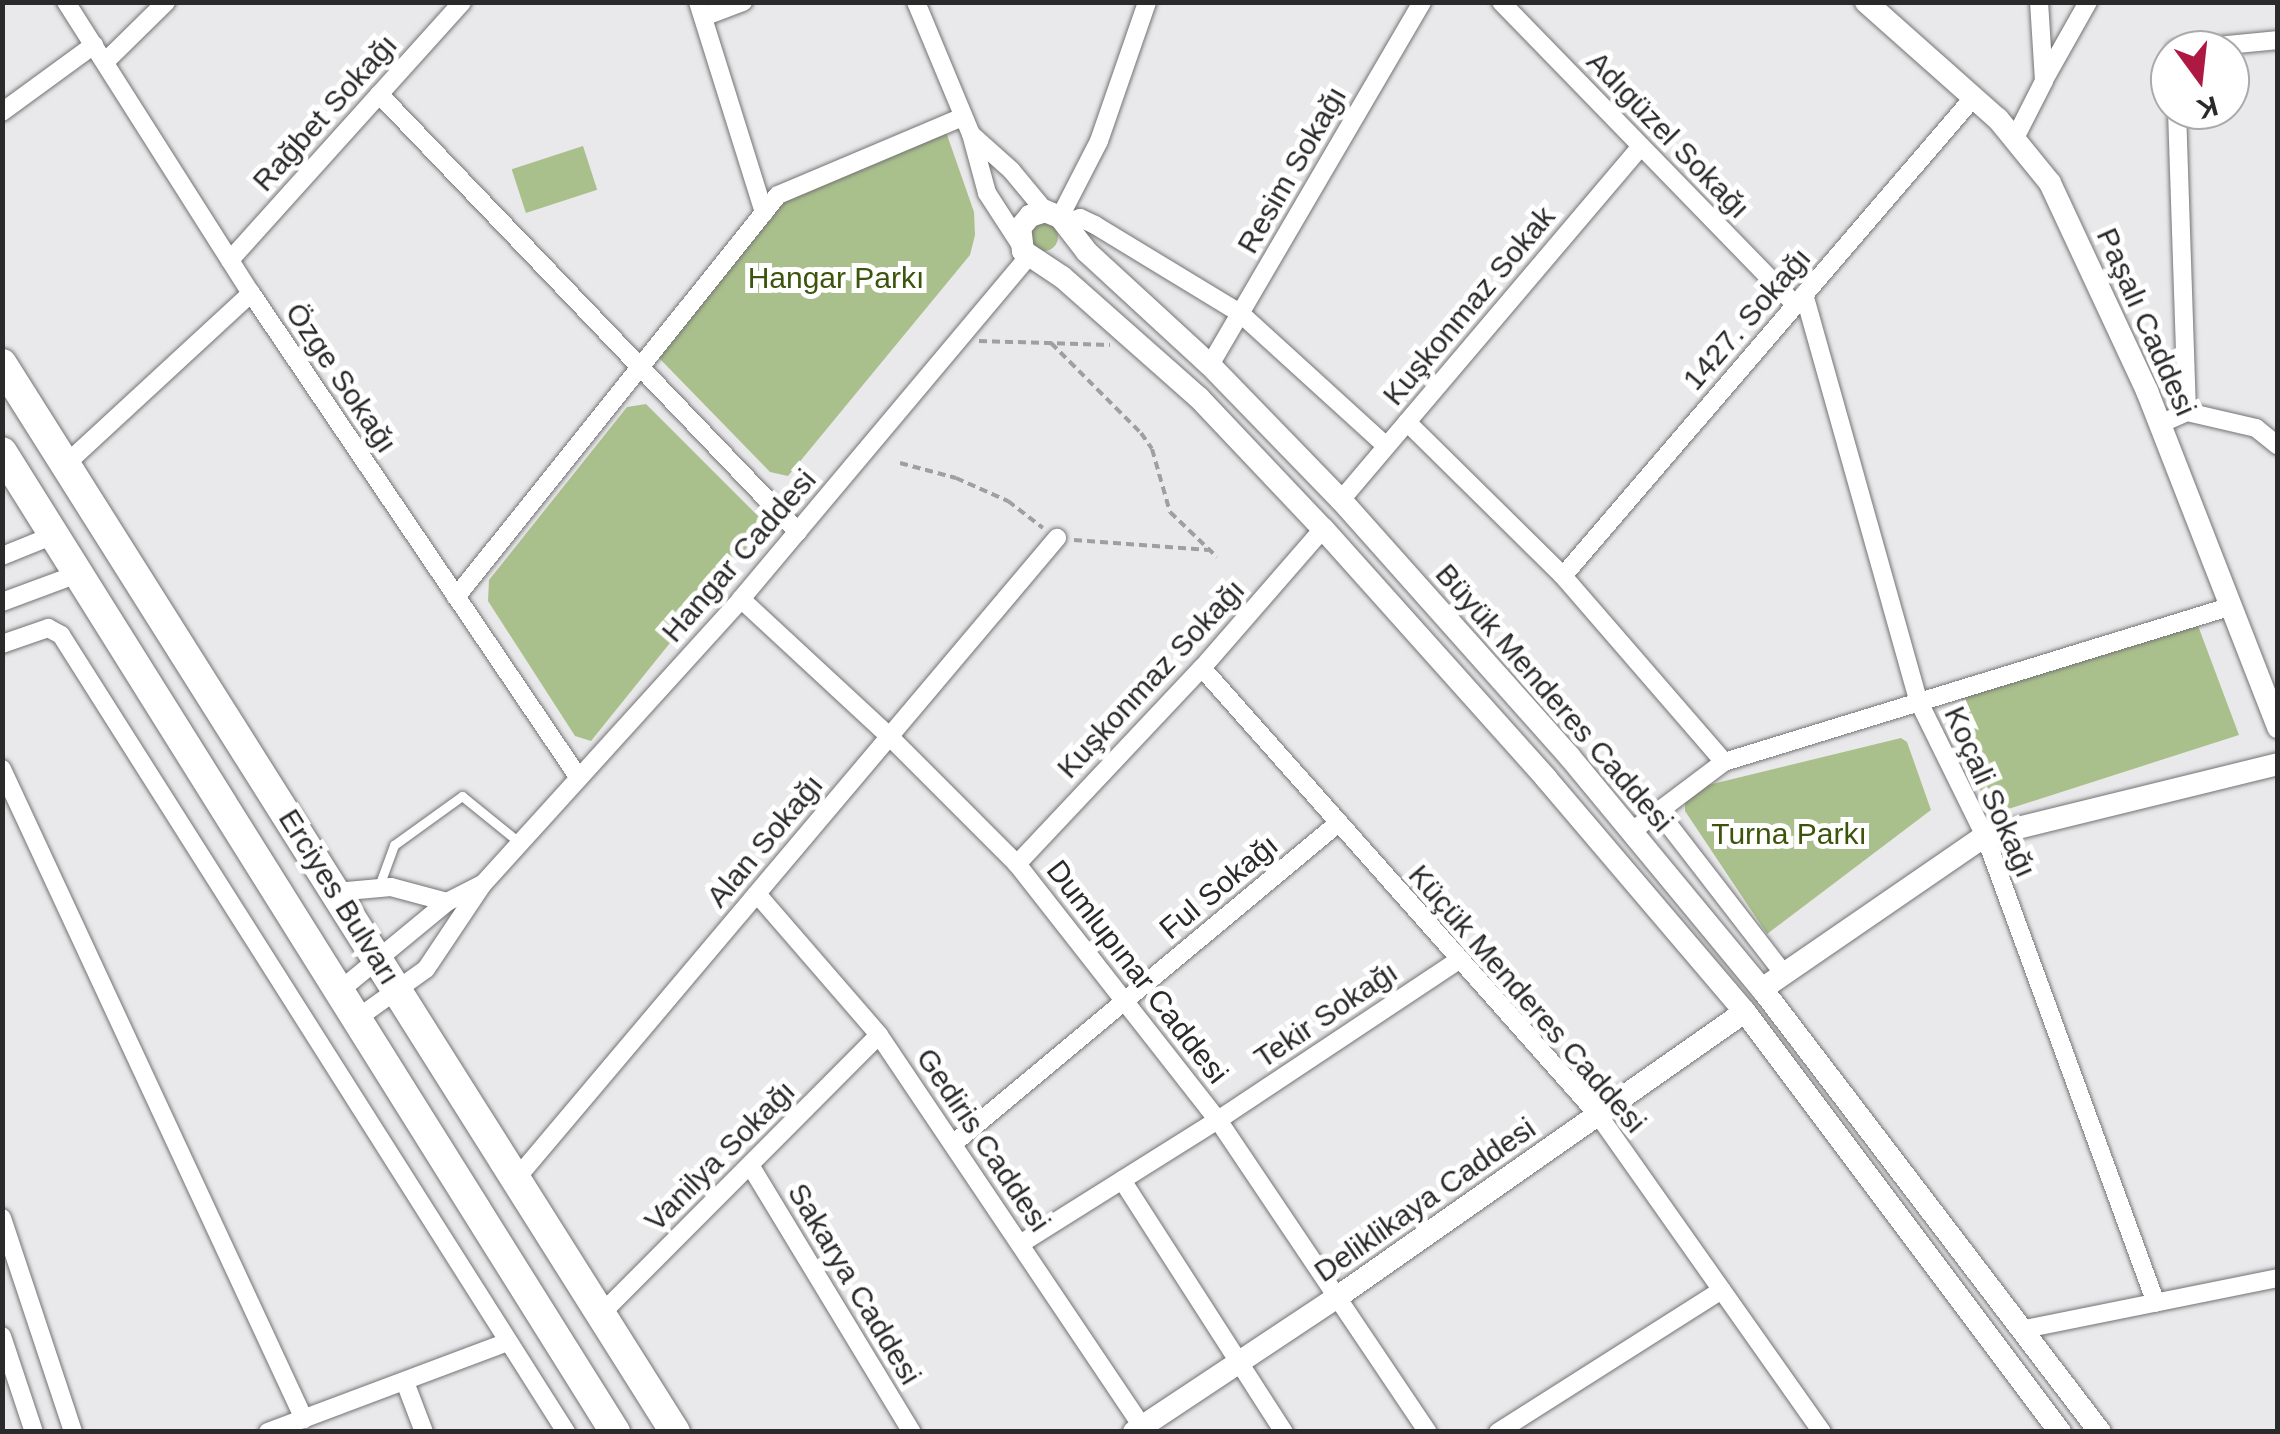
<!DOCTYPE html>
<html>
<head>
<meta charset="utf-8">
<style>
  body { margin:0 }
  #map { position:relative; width:2280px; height:1434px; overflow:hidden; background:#e9e9eb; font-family:Helvetica,sans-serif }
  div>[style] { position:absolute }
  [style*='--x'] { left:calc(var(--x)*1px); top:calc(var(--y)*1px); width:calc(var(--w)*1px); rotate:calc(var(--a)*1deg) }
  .green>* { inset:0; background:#aac08c; transform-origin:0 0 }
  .round { border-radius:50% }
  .path>* { height:4px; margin-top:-2px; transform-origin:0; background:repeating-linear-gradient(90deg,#9f9fa0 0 8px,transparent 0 13px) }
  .roads { filter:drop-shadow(0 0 2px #737375) drop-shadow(0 0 2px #737375) }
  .service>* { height:9px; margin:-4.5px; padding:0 4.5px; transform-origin:4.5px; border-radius:4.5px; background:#fff }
  .minor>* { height:18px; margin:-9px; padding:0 9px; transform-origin:9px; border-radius:9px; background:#fff }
  .tertiary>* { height:22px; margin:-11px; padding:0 11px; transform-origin:11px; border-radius:11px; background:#fff }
  .trunk>* { height:30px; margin:-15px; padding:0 15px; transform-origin:15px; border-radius:15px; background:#fff }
  span { translate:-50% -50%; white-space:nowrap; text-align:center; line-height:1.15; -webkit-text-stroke:10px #fff; paint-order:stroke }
  .street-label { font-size:30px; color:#2a2a2b }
  .park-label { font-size:30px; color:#3c540b }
  .frame { position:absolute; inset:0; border:5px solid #2a2a2b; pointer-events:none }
  .north { position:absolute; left:2150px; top:30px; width:100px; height:100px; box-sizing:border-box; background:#fff; border:2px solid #aaa; border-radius:50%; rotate:165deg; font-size:28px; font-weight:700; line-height:40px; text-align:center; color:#2a2a2b }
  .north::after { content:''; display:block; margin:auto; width:35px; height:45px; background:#ad1942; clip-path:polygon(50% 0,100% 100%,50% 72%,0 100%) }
</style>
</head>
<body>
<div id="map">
  <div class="green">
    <i style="clip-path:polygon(945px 129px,974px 212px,975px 235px,970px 255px,788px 476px,770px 472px,659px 358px,783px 201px)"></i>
    <i style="left:583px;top:146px;width:46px;height:75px;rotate:72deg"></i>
    <i class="round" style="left:1030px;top:223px;width:28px;height:28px"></i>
    <i style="clip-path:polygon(646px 404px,761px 519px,757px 535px,591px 741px,575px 736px,488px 601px,489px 580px,627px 407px)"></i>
    <i style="clip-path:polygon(2194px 615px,2239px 735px,1999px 812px,1980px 790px,1961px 726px,1963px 687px)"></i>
    <i style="clip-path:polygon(1901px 738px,1907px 742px,1931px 810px,1767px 934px,1685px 811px,1685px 801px,1704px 786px)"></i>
  </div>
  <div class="path">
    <i style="--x:979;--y:341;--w:131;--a:1.7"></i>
    <i style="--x:1051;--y:343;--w:127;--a:45"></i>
    <i style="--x:1141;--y:433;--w:19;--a:55"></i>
    <i style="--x:1152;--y:449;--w:66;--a:74.1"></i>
    <i style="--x:1170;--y:512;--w:65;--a:43.8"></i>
    <i style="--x:900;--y:463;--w:58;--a:15"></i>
    <i style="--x:956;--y:478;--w:57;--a:23.9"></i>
    <i style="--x:1008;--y:501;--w:44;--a:37.6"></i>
    <i style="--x:1074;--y:540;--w:135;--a:4.2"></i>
  </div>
  <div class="roads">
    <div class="service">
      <i style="--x:379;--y:886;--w:44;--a:-69.9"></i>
      <i style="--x:394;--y:845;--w:84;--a:-35.8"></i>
      <i style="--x:462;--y:796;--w:75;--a:39"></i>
    </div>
    <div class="minor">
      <i style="--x:66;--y:2;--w:345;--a:57.6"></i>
      <i style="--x:251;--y:293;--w:585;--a:55.93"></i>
      <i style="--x:698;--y:2;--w:221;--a:72.6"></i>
      <i style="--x:916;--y:2;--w:143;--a:67.4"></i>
      <i style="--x:971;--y:134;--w:61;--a:74.8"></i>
      <i style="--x:987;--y:193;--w:61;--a:57.1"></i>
      <i style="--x:1501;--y:2;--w:423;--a:45.8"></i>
      <i style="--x:703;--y:17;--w:43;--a:-20.6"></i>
      <i style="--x:2175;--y:50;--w:103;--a:-5.5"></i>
      <i style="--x:105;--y:62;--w:86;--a:-44.5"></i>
      <i style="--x:2044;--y:80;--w:90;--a:-60.6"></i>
      <i style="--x:379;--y:94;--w:606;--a:46.27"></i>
      <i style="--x:2;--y:112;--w:114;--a:-36.1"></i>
      <i style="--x:973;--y:136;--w:51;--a:41.8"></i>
      <i style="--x:1011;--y:170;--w:53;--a:50.3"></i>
      <i style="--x:2014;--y:140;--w:66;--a:-63"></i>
      <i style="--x:2044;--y:81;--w:79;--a:-93.6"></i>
      <i style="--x:1060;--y:217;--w:85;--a:-62.8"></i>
      <i style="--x:1099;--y:141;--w:147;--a:-70.9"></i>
      <i style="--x:1065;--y:223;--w:16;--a:-18"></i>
      <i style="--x:1080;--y:218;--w:17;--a:25"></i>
      <i style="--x:1095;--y:225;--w:170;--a:31.3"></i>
      <i style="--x:1240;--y:313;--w:197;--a:42.3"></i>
      <i style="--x:230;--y:260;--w:347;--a:-48"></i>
      <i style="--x:1804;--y:294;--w:424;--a:74.3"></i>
      <i style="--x:1919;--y:702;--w:149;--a:63.8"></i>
      <i style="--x:1985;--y:836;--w:497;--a:69.9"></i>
      <i style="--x:1210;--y:365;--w:420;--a:-59.7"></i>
      <i style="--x:2187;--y:412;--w:71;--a:13.1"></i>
      <i style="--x:2256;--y:428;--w:28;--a:39"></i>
      <i style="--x:1407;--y:422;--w:219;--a:44.6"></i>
      <i style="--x:1563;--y:576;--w:246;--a:49.1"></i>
      <i style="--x:2160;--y:424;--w:30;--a:-24"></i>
      <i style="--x:2187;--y:412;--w:302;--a:-91.9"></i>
      <i style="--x:66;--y:464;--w:252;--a:-42.7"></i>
      <i style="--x:1341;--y:500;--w:463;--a:-49.7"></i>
      <i style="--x:2;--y:556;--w:56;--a:-22"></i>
      <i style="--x:1563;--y:576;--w:630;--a:-49.38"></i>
      <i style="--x:456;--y:597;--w:515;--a:-51.31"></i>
      <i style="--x:778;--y:195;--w:201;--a:-22.9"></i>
      <i style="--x:741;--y:599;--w:202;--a:42.8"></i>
      <i style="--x:889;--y:736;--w:181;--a:45"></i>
      <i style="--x:1017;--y:864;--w:325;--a:51.9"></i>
      <i style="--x:1218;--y:1120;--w:376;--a:56.1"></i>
      <i style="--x:2;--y:602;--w:83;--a:-20.4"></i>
      <i style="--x:2;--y:644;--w:49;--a:-19.2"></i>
      <i style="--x:48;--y:628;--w:15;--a:28"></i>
      <i style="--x:61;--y:635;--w:944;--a:57.64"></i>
      <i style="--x:1202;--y:668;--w:599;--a:48.45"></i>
      <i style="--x:1599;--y:1116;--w:387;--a:54.8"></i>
      <i style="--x:2;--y:769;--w:717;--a:65.08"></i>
      <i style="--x:1658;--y:811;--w:206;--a:52.3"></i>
      <i style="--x:1631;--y:832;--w:116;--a:-37"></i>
      <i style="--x:1724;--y:762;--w:531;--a:-17.07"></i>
      <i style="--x:1017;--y:864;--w:270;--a:-46.7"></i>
      <i style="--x:1202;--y:668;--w:184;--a:-49"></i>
      <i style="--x:336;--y:892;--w:55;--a:-5.2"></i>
      <i style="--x:391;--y:887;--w:58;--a:15"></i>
      <i style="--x:757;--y:894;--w:186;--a:49.1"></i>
      <i style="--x:879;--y:1035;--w:478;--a:56.1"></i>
      <i style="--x:338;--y:992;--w:141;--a:-39.5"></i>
      <i style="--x:447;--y:902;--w:39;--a:-27"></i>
      <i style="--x:355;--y:1020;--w:87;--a:-35.7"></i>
      <i style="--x:426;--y:969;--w:102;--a:-56.2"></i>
      <i style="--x:483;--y:884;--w:384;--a:-47.8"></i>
      <i style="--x:741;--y:599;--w:446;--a:-50"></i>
      <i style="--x:953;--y:1144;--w:498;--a:-39.8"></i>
      <i style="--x:750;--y:1165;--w:312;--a:58.8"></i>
      <i style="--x:516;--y:1179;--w:839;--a:-49.84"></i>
      <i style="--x:1122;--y:1180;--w:300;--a:57.3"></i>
      <i style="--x:2;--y:1218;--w:225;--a:71.6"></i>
      <i style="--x:1020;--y:1244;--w:234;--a:-32.1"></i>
      <i style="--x:1218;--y:1120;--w:291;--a:-33.6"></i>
      <i style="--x:600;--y:1315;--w:395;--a:-45.1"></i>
      <i style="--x:2025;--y:1329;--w:258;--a:-11.4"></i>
      <i style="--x:2;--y:1336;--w:101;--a:71.6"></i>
      <i style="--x:405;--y:1382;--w:53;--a:69.2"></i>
      <i style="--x:268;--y:1432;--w:256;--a:-20.6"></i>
      <i style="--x:1498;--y:1432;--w:265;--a:-32.4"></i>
    </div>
    <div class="tertiary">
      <i style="--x:1866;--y:2;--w:176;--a:41.6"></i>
      <i style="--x:1998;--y:119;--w:82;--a:50.9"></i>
      <i style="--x:2050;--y:183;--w:230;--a:65"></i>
      <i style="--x:2147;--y:391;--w:361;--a:68.7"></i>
      <i style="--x:1762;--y:989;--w:270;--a:-34.5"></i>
      <i style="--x:1985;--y:836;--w:302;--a:-13.8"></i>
      <i style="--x:1134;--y:1432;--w:242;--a:-33.6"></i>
      <i style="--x:1336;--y:1298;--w:499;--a:-35"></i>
      <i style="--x:2060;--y:1432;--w:525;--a:-126.87"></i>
      <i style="--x:1745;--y:1012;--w:307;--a:-130.4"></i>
      <i style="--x:1546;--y:778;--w:334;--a:-131.8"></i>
      <i style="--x:1323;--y:529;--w:180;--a:-133.4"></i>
      <i style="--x:1199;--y:398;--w:183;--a:-138.5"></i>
      <i style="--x:1062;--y:277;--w:47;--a:-146.3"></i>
      <i style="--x:1023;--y:251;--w:23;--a:-97"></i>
      <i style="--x:1020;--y:228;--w:16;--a:-50"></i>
      <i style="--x:1030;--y:216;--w:16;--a:-18"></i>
      <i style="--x:1045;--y:211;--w:16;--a:22"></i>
      <i style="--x:1060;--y:217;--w:44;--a:52.4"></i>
      <i style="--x:1087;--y:252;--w:167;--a:42.6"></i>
      <i style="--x:1210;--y:365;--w:188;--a:45.9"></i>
      <i style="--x:1341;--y:500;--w:343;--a:48.3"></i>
      <i style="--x:1569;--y:756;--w:303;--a:50.4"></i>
      <i style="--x:1762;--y:989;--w:557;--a:52.66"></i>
    </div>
    <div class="trunk">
      <i style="--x:2;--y:364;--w:1262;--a:57.78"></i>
      <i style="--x:2;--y:452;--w:1156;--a:57.97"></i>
    </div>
  </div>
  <div class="street-label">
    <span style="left:325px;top:113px;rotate:-48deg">Rağbet Sokağı</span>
    <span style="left:1668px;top:135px;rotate:46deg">Adıgüzel Sokağı</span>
    <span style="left:1292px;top:170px;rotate:-60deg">Resim Sokağı</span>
    <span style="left:1469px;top:306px;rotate:-50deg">Kuşkonmaz Sokak</span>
    <span style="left:1747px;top:319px;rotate:-49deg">1427. Sokağı</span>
    <span style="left:2146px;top:322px;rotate:66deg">Paşalı Caddesi</span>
    <span style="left:341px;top:378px;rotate:56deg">Özge Sokağı</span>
    <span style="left:739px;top:556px;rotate:-49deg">Hangar Caddesi</span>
    <span style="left:1151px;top:679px;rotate:-47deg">Kuşkonmaz Sokağı</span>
    <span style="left:1554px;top:698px;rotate:49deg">Büyük Menderes Caddesi</span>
    <span style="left:1990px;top:792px;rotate:66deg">Koçali Sokağı</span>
    <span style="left:765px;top:841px;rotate:-50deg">Alan Sokağı</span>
    <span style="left:1219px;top:887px;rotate:-40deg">Ful Sokağı</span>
    <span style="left:339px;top:897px;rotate:58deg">Erciyes Bulvarı</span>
    <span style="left:1137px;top:972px;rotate:52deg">Dumlupınar Caddesi</span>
    <span style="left:1527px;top:999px;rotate:49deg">Küçük Menderes Caddesi</span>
    <span style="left:1326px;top:1015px;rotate:-34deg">Tekir Sokağı</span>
    <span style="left:983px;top:1140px;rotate:56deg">Gediris Caddesi</span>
    <span style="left:720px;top:1156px;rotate:-45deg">Vanilya Sokağı</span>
    <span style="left:1425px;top:1200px;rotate:-35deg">Deliklikaya Caddesi</span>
    <span style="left:854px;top:1284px;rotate:59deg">Sakarya Caddesi</span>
  </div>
  <div class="park-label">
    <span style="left:836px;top:278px">Hangar Parkı</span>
    <span style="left:1789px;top:834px">Turna Parkı</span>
  </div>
  <div class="frame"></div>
  <div class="north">K</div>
</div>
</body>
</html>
